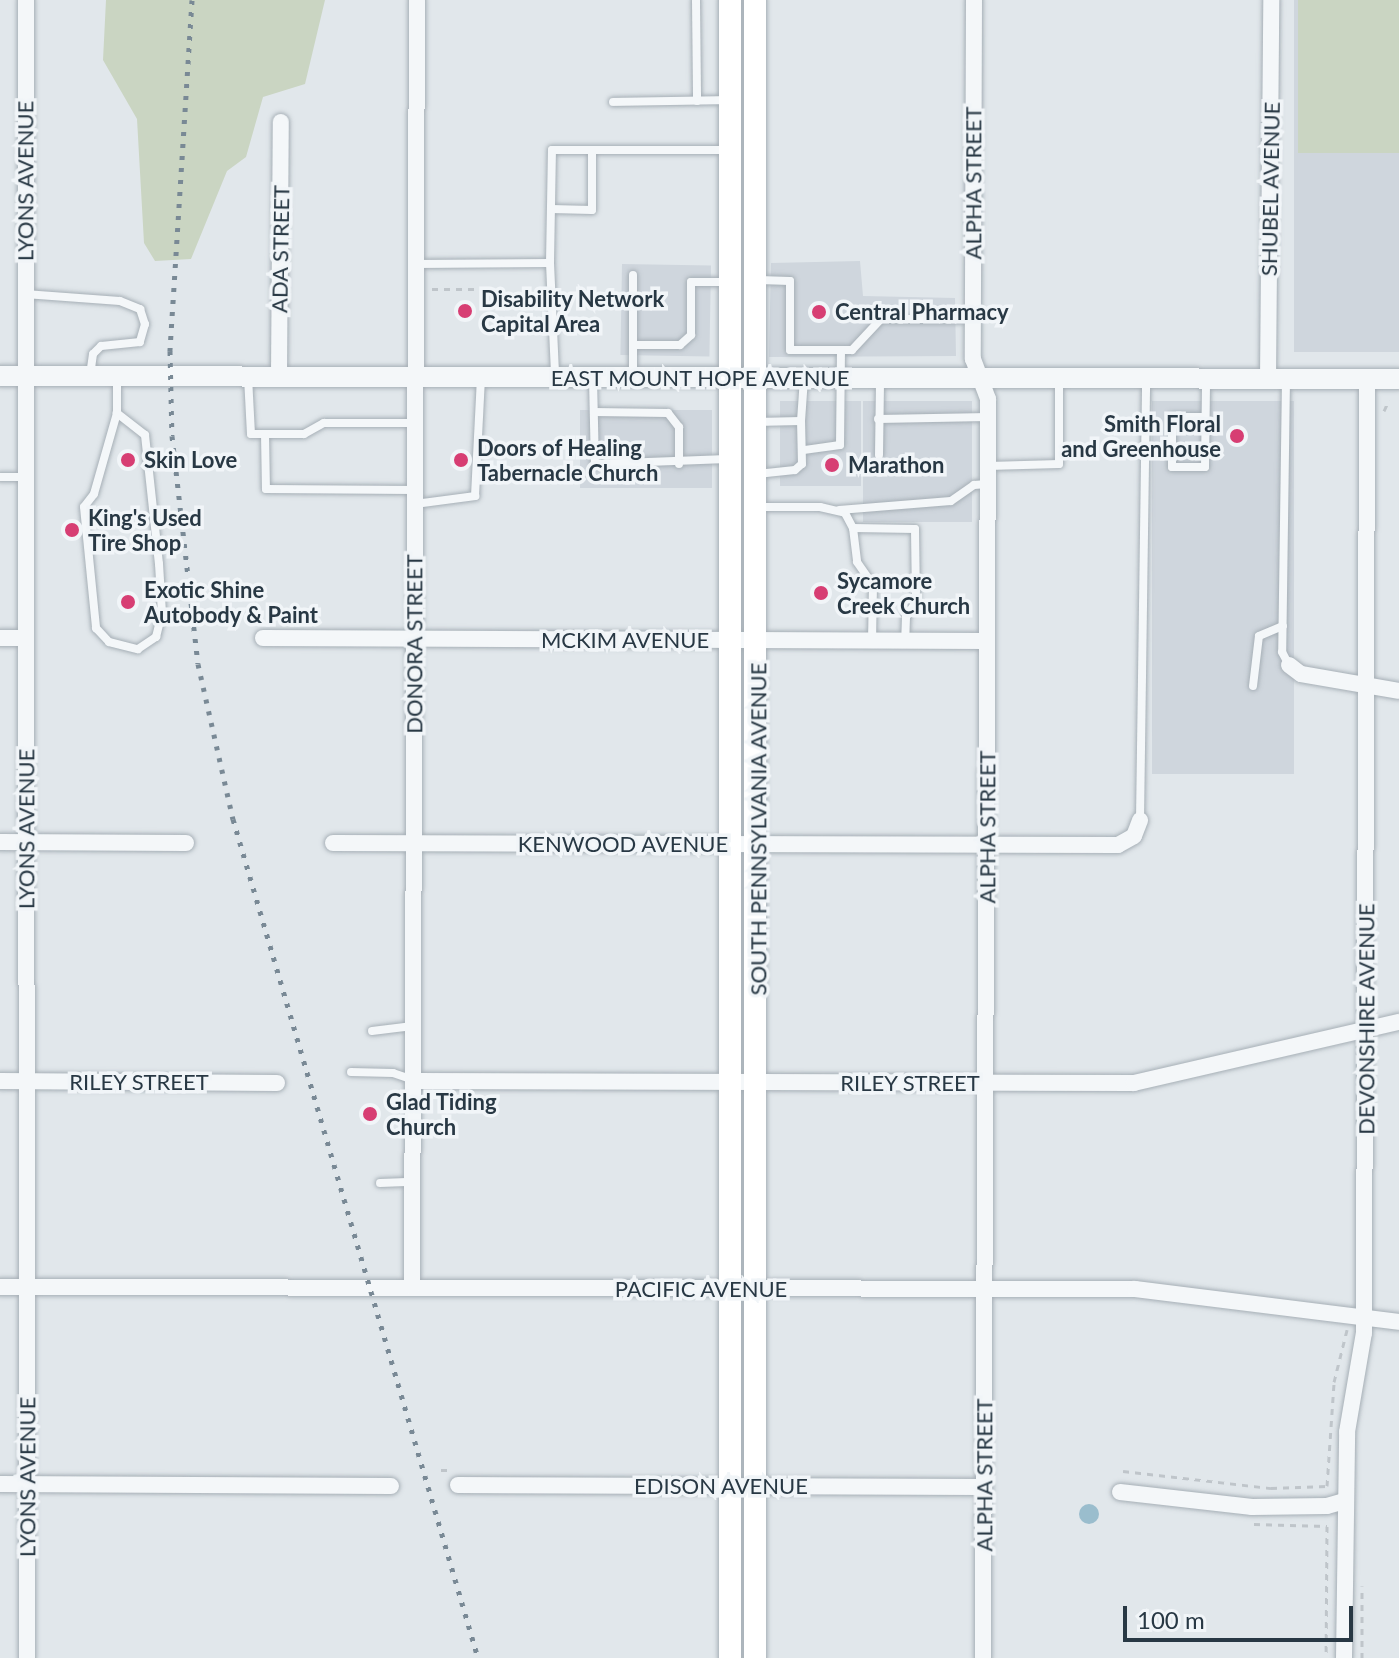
<!DOCTYPE html>
<html>
<head>
<meta charset="utf-8">
<style>
  body { margin:0 }
  #map { position:relative; width:1399px; height:1658px; overflow:hidden; background:#e1e7eb; font-family:Lato,sans-serif }
  div>[style] { position:absolute }
  [style*='--x'] { left:calc(var(--x)*1px); top:calc(var(--y)*1px); width:calc(var(--w)*1px); rotate:calc(var(--a)*1deg) }
  .built>* { inset:0; background:#cfd6dd; transform-origin:0 0 }
  .green>* { inset:0; background:#cad5c2; transform-origin:0 0 }
  .water>* { inset:0; background:#9abdcd }
  .round { border-radius:50% }
  .path>* { height:3px; margin-top:-1.5px; transform-origin:0; background:repeating-linear-gradient(90deg,#bfc5ca 0 6px,transparent 0 12px) }
  .roads { filter:drop-shadow(0 0 2px #a6afb6) drop-shadow(0 0 2px #a6afb6) }
  .service>* { height:8px; margin:-4px; padding:0 4px; transform-origin:4px; border-radius:4px; background:#f4f7f9 }
  .minor>* { height:16px; margin:-8px; padding:0 8px; transform-origin:8px; border-radius:8px; background:#f4f7f9 }
  .tertiary>* { height:20px; margin:-10px; padding:0 10px; transform-origin:10px; border-radius:10px; background:#f4f7f9 }
  .secondary>* { height:22px; margin:-11px; padding:0 11px; transform-origin:11px; border-radius:11px; background:#fff }
  .rail>* { height:5px; margin-top:-2.5px; transform-origin:0; background:repeating-linear-gradient(90deg,#798995 0 4px,transparent 0 12px) }
  .dots>* { width:22px; height:22px; translate:-50% -50%; box-sizing:border-box; border:4px solid #f1f5f8; border-radius:50% }
  span { translate:-50% -50%; white-space:nowrap; text-align:center; line-height:1.15; -webkit-text-stroke:7px #f1f5f8; paint-order:stroke }
  .street-label { font-size:22px; color:#283844 }
  .poi-label { font-size:22px; color:#283844; font-weight:700 }
  .left { translate:0 -50%; text-align:left }
  .right { translate:-100% -50%; text-align:right }
  .scale { position:absolute; left:1123px; top:1606px; width:230px; height:36px; box-sizing:border-box; border:4px solid #283844; border-top:0; padding-left:10px; font-size:24px; line-height:28px; white-space:nowrap; color:#283844; -webkit-text-stroke:6px #f1f5f8; paint-order:stroke }
</style>
</head>
<body>
<div id="map">
  <div class="built">
    <i style="left:1294px;top:0;width:105px;height:352px"></i>
    <i style="clip-path:polygon(860px 261px,863px 296px,955px 298px,956px 356px,769px 357px,771px 263px)"></i>
    <i style="left:622px;top:264px;width:89px;height:91px;rotate:1deg"></i>
    <i style="left:780px;top:401px;width:81px;height:85px"></i>
    <i style="left:863px;top:401px;width:109px;height:121px"></i>
    <i style="left:1152px;top:401px;width:142px;height:373px"></i>
    <i style="left:580px;top:410px;width:132px;height:78px"></i>
  </div>
  <div class="green">
    <i style="clip-path:polygon(106px 0,325px 0,305px 84px,263px 97px,246px 157px,227px 171px,191px 259px,155px 261px,144px 243px,137px 119px,103px 60px)"></i>
    <i style="left:1298px;top:0;width:101px;height:153px"></i>
  </div>
  <div class="water">
    <i class="round" style="left:1079px;top:1504px;width:20px;height:20px"></i>
  </div>
  <div class="path">
    <i style="--x:432;--y:289;--w:51;--a:0"></i>
    <i style="--x:1384;--y:411;--w:12;--a:-66"></i>
    <i style="--x:441;--y:1470;--w:12;--a:0"></i>
    <i style="--x:1123;--y:1471;--w:149;--a:6.6"></i>
    <i style="--x:1271;--y:1488;--w:56;--a:-2"></i>
    <i style="--x:1327;--y:1486;--w:104;--a:-86.1"></i>
    <i style="--x:1334;--y:1382;--w:54;--a:-76"></i>
    <i style="--x:1254;--y:1524;--w:73;--a:1.6"></i>
    <i style="--x:1327;--y:1526;--w:132;--a:90.4"></i>
    <i style="--x:1362;--y:1658;--w:72;--a:-90"></i>
  </div>
  <div class="roads">
    <div class="service">
      <i style="--x:696;--y:0;--w:101;--a:89.4"></i>
      <i style="--x:613;--y:102;--w:115;--a:-1"></i>
      <i style="--x:551;--y:209;--w:41;--a:1.4"></i>
      <i style="--x:592;--y:210;--w:59;--a:-90"></i>
      <i style="--x:550;--y:263;--w:113;--a:-89"></i>
      <i style="--x:552;--y:150;--w:177;--a:0"></i>
      <i style="--x:416;--y:264;--w:134;--a:-0.4"></i>
      <i style="--x:550;--y:263;--w:112;--a:87.4"></i>
      <i style="--x:633;--y:275;--w:102;--a:90"></i>
      <i style="--x:759;--y:280;--w:31;--a:2"></i>
      <i style="--x:790;--y:281;--w:69;--a:90"></i>
      <i style="--x:790;--y:350;--w:51;--a:0"></i>
      <i style="--x:841;--y:350;--w:95;--a:90.6"></i>
      <i style="--x:840;--y:445;--w:37;--a:172"></i>
      <i style="--x:25;--y:294;--w:95;--a:4.2"></i>
      <i style="--x:120;--y:301;--w:22;--a:22"></i>
      <i style="--x:140;--y:309;--w:16;--a:72"></i>
      <i style="--x:145;--y:324;--w:19;--a:106"></i>
      <i style="--x:140;--y:342;--w:39;--a:174"></i>
      <i style="--x:101;--y:346;--w:11;--a:135"></i>
      <i style="--x:93;--y:354;--w:22;--a:98"></i>
      <i style="--x:633;--y:345;--w:47;--a:0"></i>
      <i style="--x:680;--y:345;--w:15;--a:-42"></i>
      <i style="--x:691;--y:335;--w:53;--a:-90"></i>
      <i style="--x:691;--y:282;--w:37;--a:0"></i>
      <i style="--x:841;--y:350;--w:11;--a:0"></i>
      <i style="--x:852;--y:350;--w:42;--a:-46.9"></i>
      <i style="--x:881;--y:319;--w:92;--a:0"></i>
      <i style="--x:117;--y:377;--w:36;--a:90"></i>
      <i style="--x:117;--y:413;--w:84;--a:105.9"></i>
      <i style="--x:94;--y:494;--w:16;--a:128"></i>
      <i style="--x:84;--y:507;--w:122;--a:84.3"></i>
      <i style="--x:96;--y:628;--w:19;--a:47"></i>
      <i style="--x:109;--y:642;--w:30;--a:14"></i>
      <i style="--x:138;--y:649;--w:22;--a:-34"></i>
      <i style="--x:156;--y:637;--w:25;--a:-76"></i>
      <i style="--x:162;--y:613;--w:49;--a:-93.5"></i>
      <i style="--x:159;--y:564;--w:130;--a:-96.2"></i>
      <i style="--x:145;--y:435;--w:36;--a:-142"></i>
      <i style="--x:248;--y:377;--w:57;--a:87"></i>
      <i style="--x:251;--y:434;--w:14;--a:0"></i>
      <i style="--x:265;--y:434;--w:55;--a:89"></i>
      <i style="--x:266;--y:489;--w:148;--a:0.4"></i>
      <i style="--x:593;--y:379;--w:85;--a:88.7"></i>
      <i style="--x:595;--y:464;--w:132;--a:-2.2"></i>
      <i style="--x:1286;--y:379;--w:273;--a:90.8"></i>
      <i style="--x:1282;--y:652;--w:15;--a:62"></i>
      <i style="--x:594;--y:412;--w:74;--a:0.8"></i>
      <i style="--x:668;--y:413;--w:18;--a:52"></i>
      <i style="--x:679;--y:427;--w:37;--a:90"></i>
      <i style="--x:1205;--y:417;--w:33;--a:180"></i>
      <i style="--x:1172;--y:417;--w:50;--a:90"></i>
      <i style="--x:1172;--y:467;--w:33;--a:0"></i>
      <i style="--x:1205;--y:467;--w:87;--a:-89.3"></i>
      <i style="--x:878;--y:419;--w:110;--a:-1"></i>
      <i style="--x:755;--y:422;--w:46;--a:-1.2"></i>
      <i style="--x:801;--y:421;--w:43;--a:-86"></i>
      <i style="--x:265;--y:434;--w:39;--a:0"></i>
      <i style="--x:304;--y:434;--w:23;--a:-29"></i>
      <i style="--x:324;--y:423;--w:90;--a:0"></i>
      <i style="--x:879;--y:455;--w:76;--a:-89.2"></i>
      <i style="--x:988;--y:466;--w:71;--a:-1.6"></i>
      <i style="--x:1059;--y:464;--w:85;--a:-90"></i>
      <i style="--x:757;--y:474;--w:38;--a:-6"></i>
      <i style="--x:795;--y:470;--w:9;--a:-41"></i>
      <i style="--x:802;--y:464;--w:43;--a:-91.3"></i>
      <i style="--x:0;--y:477;--w:24;--a:0"></i>
      <i style="--x:415;--y:504;--w:61;--a:-7.6"></i>
      <i style="--x:475;--y:496;--w:117;--a:-87.1"></i>
      <i style="--x:757;--y:507;--w:63;--a:0"></i>
      <i style="--x:820;--y:507;--w:26;--a:13"></i>
      <i style="--x:845;--y:513;--w:17;--a:62"></i>
      <i style="--x:853;--y:528;--w:34;--a:83"></i>
      <i style="--x:857;--y:562;--w:28;--a:55"></i>
      <i style="--x:873;--y:585;--w:55;--a:91"></i>
      <i style="--x:839;--y:510;--w:112;--a:-4.6"></i>
      <i style="--x:951;--y:501;--w:28;--a:-35"></i>
      <i style="--x:974;--y:485;--w:13;--a:-4"></i>
      <i style="--x:853;--y:528;--w:62;--a:0.9"></i>
      <i style="--x:915;--y:529;--w:73;--a:89.2"></i>
      <i style="--x:916;--y:602;--w:18;--a:124"></i>
      <i style="--x:906;--y:617;--w:23;--a:92"></i>
      <i style="--x:1253;--y:686;--w:50;--a:-83.2"></i>
      <i style="--x:1259;--y:636;--w:26;--a:-23"></i>
      <i style="--x:1140;--y:820;--w:439;--a:-89.2"></i>
      <i style="--x:372;--y:1031;--w:41;--a:-7"></i>
      <i style="--x:351;--y:1072;--w:42;--a:1.4"></i>
      <i style="--x:393;--y:1073;--w:21;--a:19"></i>
      <i style="--x:380;--y:1183;--w:33;--a:-2"></i>
    </div>
    <div class="minor">
      <i style="--x:26;--y:0;--w:1658;--a:89.97"></i>
      <i style="--x:974;--y:0;--w:359;--a:90.2"></i>
      <i style="--x:973;--y:359;--w:43;--a:69.4"></i>
      <i style="--x:988;--y:399;--w:1259;--a:90.23"></i>
      <i style="--x:279;--y:377;--w:255;--a:-89.6"></i>
      <i style="--x:1268;--y:379;--w:379;--a:-89.5"></i>
      <i style="--x:0;--y:638;--w:25;--a:0"></i>
      <i style="--x:263;--y:638;--w:724;--a:0.24"></i>
      <i style="--x:1289;--y:665;--w:15;--a:37"></i>
      <i style="--x:1301;--y:674;--w:99;--a:9.8"></i>
      <i style="--x:0;--y:842;--w:186;--a:0.3"></i>
      <i style="--x:333;--y:843;--w:785;--a:0.15"></i>
      <i style="--x:1118;--y:845;--w:18;--a:-29"></i>
      <i style="--x:1134;--y:836;--w:17;--a:-69"></i>
      <i style="--x:0;--y:1081;--w:277;--a:0.4"></i>
      <i style="--x:414;--y:1081;--w:720;--a:0.16"></i>
      <i style="--x:1134;--y:1083;--w:272;--a:-13"></i>
      <i style="--x:0;--y:1287;--w:1135;--a:0.1"></i>
      <i style="--x:1135;--y:1289;--w:266;--a:7.1"></i>
      <i style="--x:412;--y:1287;--w:1287;--a:-89.78"></i>
      <i style="--x:0;--y:1484;--w:391;--a:0.3"></i>
      <i style="--x:458;--y:1485;--w:525;--a:0.22"></i>
      <i style="--x:1120;--y:1492;--w:133;--a:6.5"></i>
      <i style="--x:1252;--y:1507;--w:75;--a:-0.8"></i>
      <i style="--x:1327;--y:1506;--w:19;--a:-16"></i>
      <i style="--x:1344;--y:1658;--w:226;--a:-89.2"></i>
      <i style="--x:1347;--y:1432;--w:100;--a:-80.3"></i>
      <i style="--x:1364;--y:1333;--w:955;--a:-89.82"></i>
    </div>
    <div class="tertiary">
      <i style="--x:0;--y:376;--w:1399;--a:0.12"></i>
    </div>
    <div class="secondary">
      <i style="--x:730;--y:1658;--w:1658;--a:-90"></i>
      <i style="--x:755;--y:1658;--w:1658;--a:-90"></i>
    </div>
  </div>
  <div class="rail">
    <i style="--x:192;--y:0;--w:352;--a:93.6"></i>
    <i style="--x:170;--y:351;--w:85;--a:88.7"></i>
    <i style="--x:172;--y:436;--w:229;--a:83.5"></i>
    <i style="--x:198;--y:664;--w:159;--a:77.3"></i>
    <i style="--x:233;--y:819;--w:874;--a:73.72"></i>
  </div>
  <div class="dots">
    <i style="left:465px;top:311px;background:#d73e73"></i>
    <i style="left:819px;top:312px;background:#d73e73"></i>
    <i style="left:1237px;top:436px;background:#d73e73"></i>
    <i style="left:128px;top:460px;background:#d73e73"></i>
    <i style="left:461px;top:460px;background:#d73e73"></i>
    <i style="left:832px;top:465px;background:#d73e73"></i>
    <i style="left:72px;top:530px;background:#d73e73"></i>
    <i style="left:821px;top:593px;background:#d73e73"></i>
    <i style="left:128px;top:602px;background:#d73e73"></i>
    <i style="left:370px;top:1114px;background:#d73e73"></i>
  </div>
  <div class="street-label">
    <span style="left:25px;top:181px;rotate:-90deg">LYONS AVENUE</span>
    <span style="left:973px;top:183px;rotate:-90deg">ALPHA STREET</span>
    <span style="left:1270px;top:189px;rotate:-89deg">SHUBEL AVENUE</span>
    <span style="left:280px;top:249px;rotate:-89deg">ADA STREET</span>
    <span style="left:700px;top:378px">EAST MOUNT HOPE AVENUE</span>
    <span style="left:625px;top:640px">MCKIM AVENUE</span>
    <span style="left:414px;top:644px;rotate:-90deg">DONORA STREET</span>
    <span style="left:987px;top:827px;rotate:-90deg">ALPHA STREET</span>
    <span style="left:26px;top:829px;rotate:-90deg">LYONS AVENUE</span>
    <span style="left:758px;top:829px;rotate:-90deg">SOUTH PENNSYLVANIA AVENUE</span>
    <span style="left:623px;top:844px">KENWOOD AVENUE</span>
    <span style="left:1366px;top:1019px;rotate:-90deg">DEVONSHIRE AVENUE</span>
    <span style="left:139px;top:1082px">RILEY STREET</span>
    <span style="left:910px;top:1083px">RILEY STREET</span>
    <span style="left:701px;top:1289px">PACIFIC AVENUE</span>
    <span style="left:984px;top:1475px;rotate:-90deg">ALPHA STREET</span>
    <span style="left:27px;top:1477px;rotate:-90deg">LYONS AVENUE</span>
    <span style="left:721px;top:1486px">EDISON AVENUE</span>
  </div>
  <div class="poi-label">
    <span class="left" style="left:481px;top:311px">Disability Network<br>Capital Area</span>
    <span class="left" style="left:835px;top:312px">Central Pharmacy</span>
    <span class="right" style="left:1221px;top:436px">Smith Floral<br>and Greenhouse</span>
    <span class="left" style="left:477px;top:460px">Doors of Healing<br>Tabernacle Church</span>
    <span class="left" style="left:144px;top:460px">Skin Love</span>
    <span class="left" style="left:848px;top:465px">Marathon</span>
    <span class="left" style="left:88px;top:530px">King's Used<br>Tire Shop</span>
    <span class="left" style="left:837px;top:593px">Sycamore<br>Creek Church</span>
    <span class="left" style="left:144px;top:602px">Exotic Shine<br>Autobody &amp; Paint</span>
    <span class="left" style="left:386px;top:1114px">Glad Tiding<br>Church</span>
  </div>
  <div class="scale">100 m</div>
</div>
</body>
</html>
